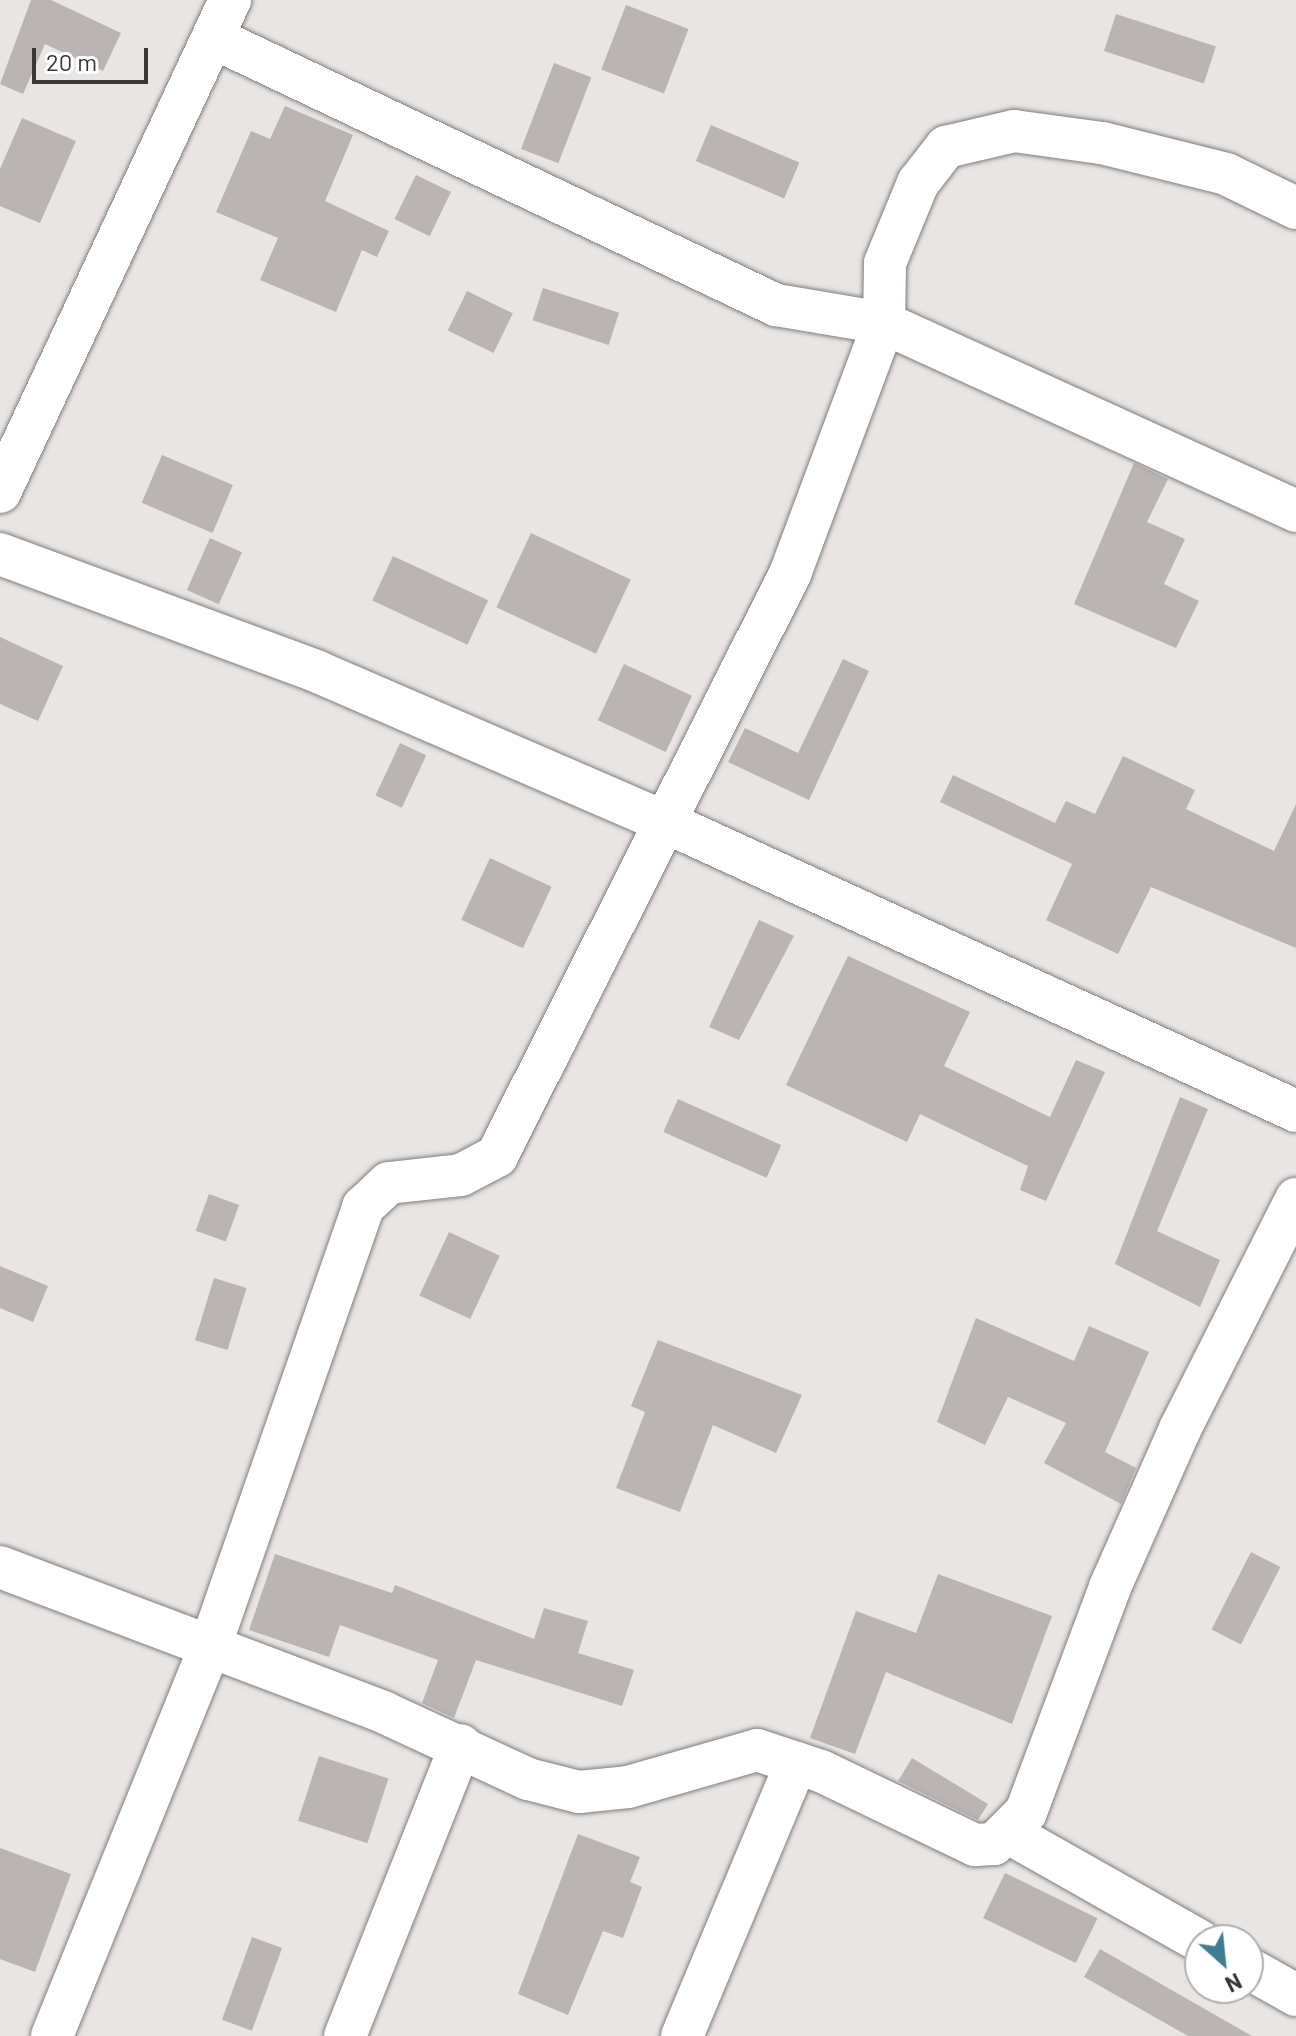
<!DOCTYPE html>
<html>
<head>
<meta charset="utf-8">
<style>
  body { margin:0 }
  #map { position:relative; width:1296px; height:2036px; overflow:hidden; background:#e9e5e3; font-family:Barlow,sans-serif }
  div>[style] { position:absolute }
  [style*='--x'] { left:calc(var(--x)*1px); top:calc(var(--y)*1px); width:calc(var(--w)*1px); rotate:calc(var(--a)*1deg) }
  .building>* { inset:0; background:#bab5b4; transform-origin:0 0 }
  .roads { filter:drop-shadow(0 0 2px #817d7b) drop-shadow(0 0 2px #817d7b) }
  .street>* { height:42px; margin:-21px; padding:0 21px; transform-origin:21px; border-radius:21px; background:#fff }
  span { translate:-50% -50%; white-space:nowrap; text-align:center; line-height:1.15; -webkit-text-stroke:6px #fff; paint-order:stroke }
  .north { position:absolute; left:1184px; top:1924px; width:80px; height:80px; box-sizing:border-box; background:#fff; border:2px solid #b0afaf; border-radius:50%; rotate:153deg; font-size:22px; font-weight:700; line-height:32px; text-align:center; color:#393737 }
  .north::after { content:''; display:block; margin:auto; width:28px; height:36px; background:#3f7e92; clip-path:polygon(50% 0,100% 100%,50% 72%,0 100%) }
  .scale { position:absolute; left:32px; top:48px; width:116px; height:36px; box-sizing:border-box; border:4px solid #393737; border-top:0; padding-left:10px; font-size:24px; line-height:28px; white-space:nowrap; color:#393737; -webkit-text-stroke:6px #fff; paint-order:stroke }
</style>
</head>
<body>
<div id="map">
  <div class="building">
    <i style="clip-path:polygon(31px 0,51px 0,121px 33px,103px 71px,45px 44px,23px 94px,0 84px)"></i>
    <i style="left:626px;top:5px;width:67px;height:69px;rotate:21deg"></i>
    <i style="left:1116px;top:14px;width:105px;height:39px;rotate:18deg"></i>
    <i style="left:554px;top:63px;width:40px;height:92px;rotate:21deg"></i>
    <i style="clip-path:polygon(285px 106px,353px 135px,325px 201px,389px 231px,377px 257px,362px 250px,336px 312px,260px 280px,278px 238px,216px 212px,251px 131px,270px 139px)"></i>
    <i style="clip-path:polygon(22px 118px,76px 141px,40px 223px,0 206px,0 169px)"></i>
    <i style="left:711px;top:125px;width:96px;height:39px;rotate:23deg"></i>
    <i style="left:416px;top:175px;width:39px;height:49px;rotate:26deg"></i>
    <i style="left:543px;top:288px;width:80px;height:34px;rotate:18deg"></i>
    <i style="left:467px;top:291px;width:51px;height:44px;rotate:26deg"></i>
    <i style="left:162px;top:455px;width:77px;height:52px;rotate:23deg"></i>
    <i style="clip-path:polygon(1134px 463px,1168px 479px,1147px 522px,1185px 539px,1164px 584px,1199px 601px,1176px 648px,1074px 604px)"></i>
    <i style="left:531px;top:533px;width:110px;height:82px;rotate:25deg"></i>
    <i style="left:210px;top:538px;width:35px;height:57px;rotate:24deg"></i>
    <i style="left:393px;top:556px;width:105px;height:49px;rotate:25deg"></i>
    <i style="clip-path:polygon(0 637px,63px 666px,38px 721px,0 704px)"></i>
    <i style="clip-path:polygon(843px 659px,869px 671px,809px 800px,728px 762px,745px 728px,798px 753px)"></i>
    <i style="left:624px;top:664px;width:75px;height:62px;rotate:25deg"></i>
    <i style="left:400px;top:743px;width:29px;height:58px;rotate:25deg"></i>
    <i style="clip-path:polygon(1123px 756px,1195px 790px,1186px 809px,1274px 851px,1296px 804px,1296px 948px,1151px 887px,1118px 954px,1046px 920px,1072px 864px,940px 802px,953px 775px,1055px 823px,1066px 801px,1095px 814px)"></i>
    <i style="left:490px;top:858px;width:68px;height:68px;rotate:25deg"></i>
    <i style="clip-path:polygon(759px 920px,794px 936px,739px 1040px,709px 1027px)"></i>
    <i style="clip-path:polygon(848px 956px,970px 1012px,944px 1066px,1050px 1117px,1076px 1060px,1105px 1072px,1046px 1201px,1020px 1190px,1028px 1166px,920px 1114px,907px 1142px,786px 1085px)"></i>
    <i style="clip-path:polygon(1180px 1097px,1208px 1109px,1157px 1231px,1220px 1260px,1200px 1307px,1115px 1264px)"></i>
    <i style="left:678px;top:1099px;width:113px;height:36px;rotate:24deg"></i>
    <i style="left:209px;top:1194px;width:32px;height:39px;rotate:20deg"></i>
    <i style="left:449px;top:1232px;width:56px;height:70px;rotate:25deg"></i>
    <i style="clip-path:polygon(0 1266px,48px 1286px,33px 1322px,0 1308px)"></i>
    <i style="left:214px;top:1278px;width:34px;height:65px;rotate:17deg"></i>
    <i style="clip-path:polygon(976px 1318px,1074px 1361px,1089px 1326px,1149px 1352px,1105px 1452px,1136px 1468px,1121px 1504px,1044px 1463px,1066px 1423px,1008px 1397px,985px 1445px,937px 1422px)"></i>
    <i style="clip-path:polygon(658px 1340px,802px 1395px,776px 1453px,713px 1425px,680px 1512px,616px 1488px,645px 1412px,631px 1406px)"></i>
    <i style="left:1251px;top:1552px;width:33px;height:87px;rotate:27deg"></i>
    <i style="clip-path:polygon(275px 1554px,392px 1593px,395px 1585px,534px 1639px,544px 1608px,588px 1621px,578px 1653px,634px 1670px,622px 1706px,476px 1660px,454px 1718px,422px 1703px,438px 1660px,340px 1625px,329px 1657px,249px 1630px)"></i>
    <i style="clip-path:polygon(938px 1574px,1052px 1616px,1012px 1724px,886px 1672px,855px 1754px,810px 1738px,856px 1611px,916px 1633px)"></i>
    <i style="left:319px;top:1756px;width:73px;height:68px;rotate:18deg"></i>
    <i style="clip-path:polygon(912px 1758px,988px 1804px,978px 1820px,898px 1781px)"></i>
    <i style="clip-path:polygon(578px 1834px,640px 1857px,630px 1882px,642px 1887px,623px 1938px,603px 1931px,568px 2015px,518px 1994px)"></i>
    <i style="clip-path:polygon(0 1848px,71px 1874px,35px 1972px,0 1959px)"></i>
    <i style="left:1005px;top:1873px;width:103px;height:50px;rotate:26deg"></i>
    <i style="left:252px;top:1937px;width:32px;height:88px;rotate:20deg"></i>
    <i style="clip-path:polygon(1100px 1949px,1252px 2036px,1188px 2036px,1084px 1977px)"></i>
  </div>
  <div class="roads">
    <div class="street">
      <i style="--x:216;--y:39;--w:620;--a:25.41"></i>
      <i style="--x:776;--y:305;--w:109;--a:9.5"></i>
      <i style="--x:884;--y:323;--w:453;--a:24.5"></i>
      <i style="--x:0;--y:492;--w:543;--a:-64.94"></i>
      <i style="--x:0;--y:554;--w:337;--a:20.3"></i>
      <i style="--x:316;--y:671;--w:378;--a:23.4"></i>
      <i style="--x:663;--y:821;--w:696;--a:24.61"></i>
      <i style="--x:0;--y:1567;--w:410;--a:20.7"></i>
      <i style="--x:383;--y:1712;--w:160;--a:24.8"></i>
      <i style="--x:528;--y:1779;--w:53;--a:14.3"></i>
      <i style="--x:579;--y:1792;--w:49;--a:-5.8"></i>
      <i style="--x:628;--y:1787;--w:134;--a:-16"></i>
      <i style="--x:757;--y:1750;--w:67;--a:18.2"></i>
      <i style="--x:821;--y:1771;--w:171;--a:25.7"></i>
      <i style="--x:975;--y:1845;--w:19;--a:-3"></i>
      <i style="--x:994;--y:1844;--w:45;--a:-45"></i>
      <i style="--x:1026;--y:1812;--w:240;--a:-69.5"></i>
      <i style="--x:1110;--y:1587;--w:173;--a:-66.1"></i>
      <i style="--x:1180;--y:1429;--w:258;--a:-63.2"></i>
      <i style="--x:1009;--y:1833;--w:219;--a:29.5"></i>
      <i style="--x:1248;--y:1968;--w:55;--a:29.4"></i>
      <i style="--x:52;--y:2036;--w:420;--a:-67.9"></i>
      <i style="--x:210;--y:1647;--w:466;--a:-70.8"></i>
      <i style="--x:363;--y:1207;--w:35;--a:-43"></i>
      <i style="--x:389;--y:1183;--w:72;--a:-6.3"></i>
      <i style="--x:461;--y:1175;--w:41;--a:-27.8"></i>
      <i style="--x:497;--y:1156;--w:652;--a:-63.28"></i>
      <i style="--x:790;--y:574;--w:268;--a:-69.5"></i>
      <i style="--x:884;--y:323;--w:60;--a:-89"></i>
      <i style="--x:885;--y:263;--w:87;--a:-67.6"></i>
      <i style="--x:918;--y:183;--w:46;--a:-52.1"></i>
      <i style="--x:946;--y:147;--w:70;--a:-13.2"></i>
      <i style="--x:1014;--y:131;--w:89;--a:7.8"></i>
      <i style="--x:1102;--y:143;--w:128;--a:14"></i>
      <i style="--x:1226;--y:174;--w:78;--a:25.9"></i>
      <i style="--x:345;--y:2036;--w:313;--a:-68.3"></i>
      <i style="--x:682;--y:2036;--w:296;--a:-67.3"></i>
    </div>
  </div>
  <div class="north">N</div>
  <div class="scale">20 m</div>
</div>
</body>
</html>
